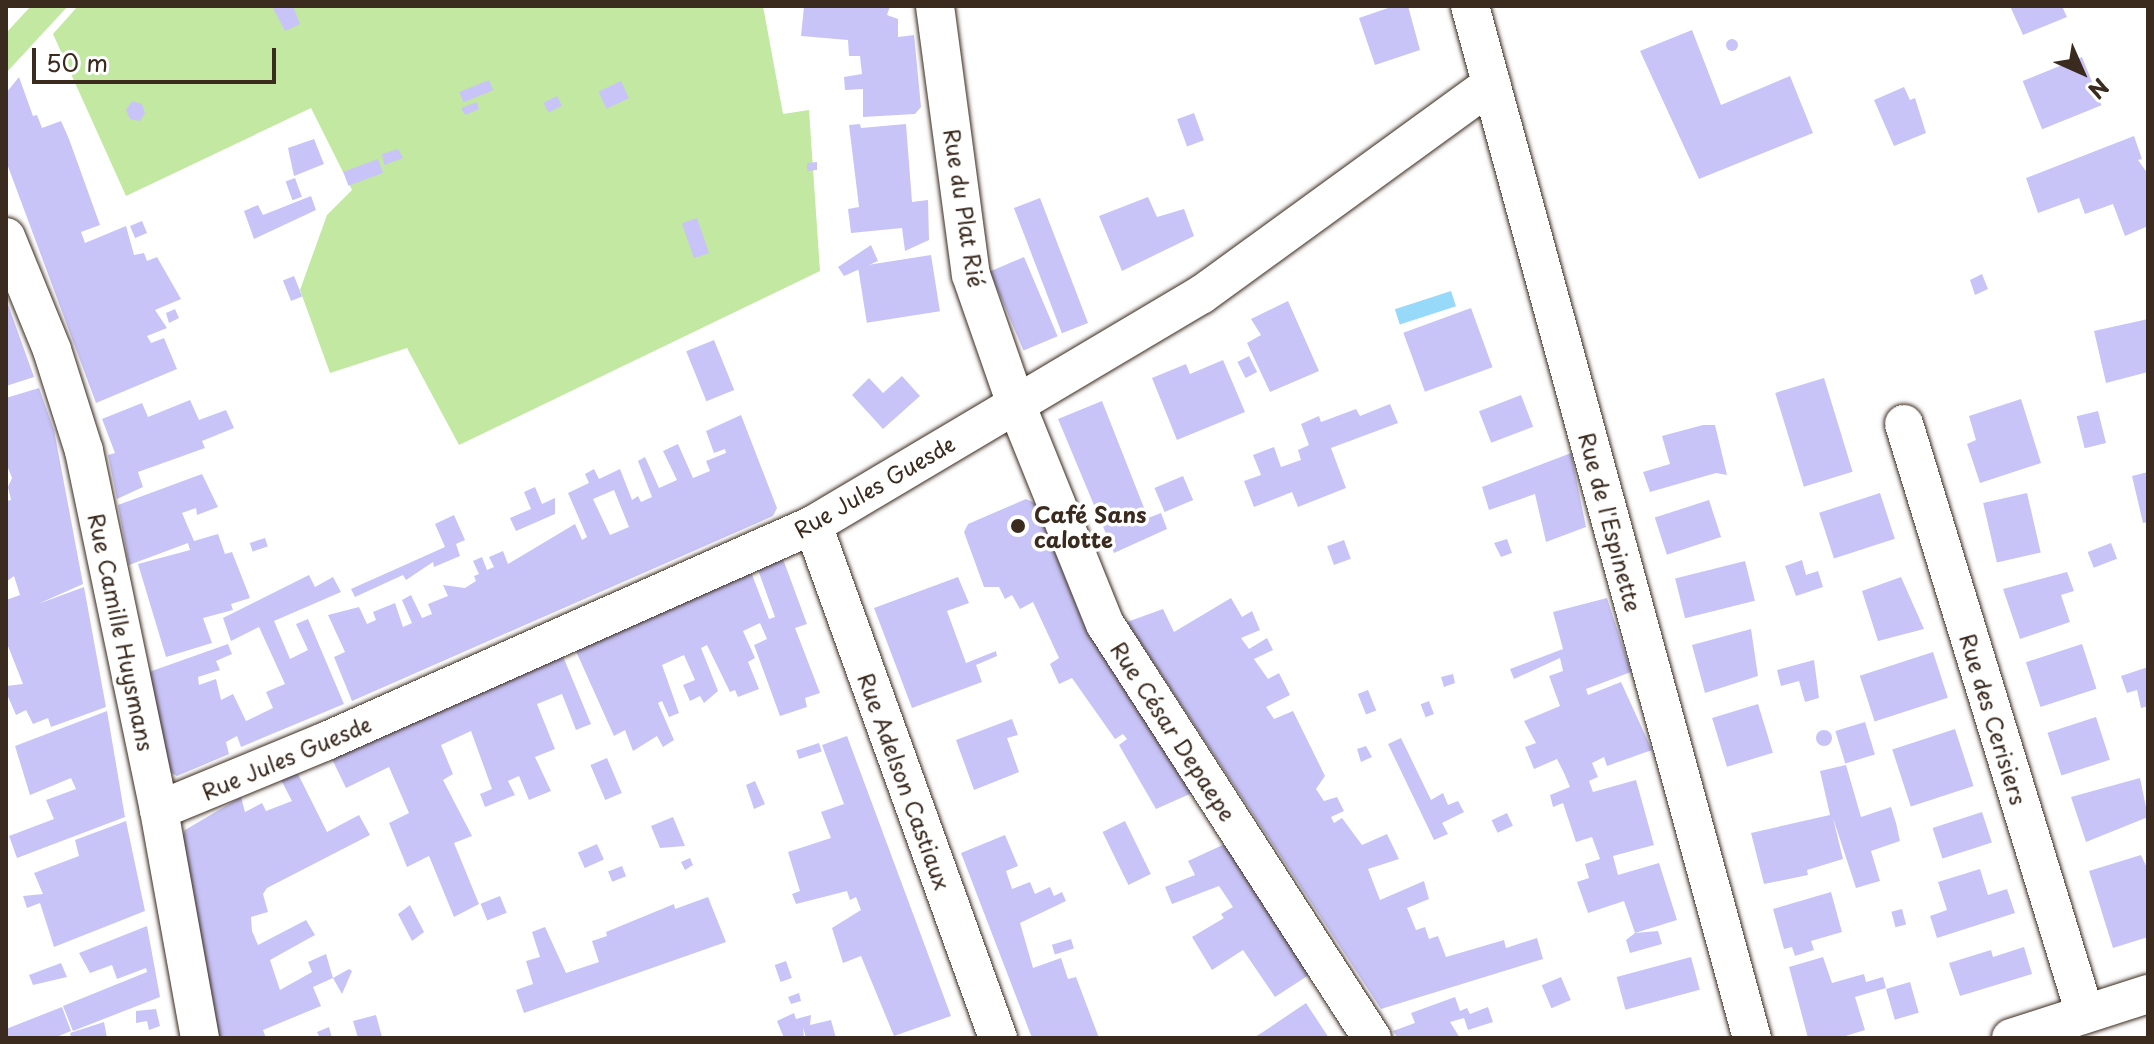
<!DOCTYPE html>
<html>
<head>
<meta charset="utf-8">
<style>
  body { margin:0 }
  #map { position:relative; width:2154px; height:1044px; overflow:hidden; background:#fff; font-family:"Playpen Sans",sans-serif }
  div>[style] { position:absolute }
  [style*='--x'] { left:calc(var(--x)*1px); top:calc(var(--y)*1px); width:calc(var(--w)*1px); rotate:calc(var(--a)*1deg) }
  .green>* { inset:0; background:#c2e8a2 }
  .water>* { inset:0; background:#97d9f9; transform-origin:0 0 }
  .building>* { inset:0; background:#c8c4f7; transform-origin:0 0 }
  .round { border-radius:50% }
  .roads { filter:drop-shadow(0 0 2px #3b2a1e) drop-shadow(0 0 2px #3b2a1e) }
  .minor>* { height:38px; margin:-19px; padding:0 19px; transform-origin:19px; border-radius:19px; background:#fff }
  .dots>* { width:22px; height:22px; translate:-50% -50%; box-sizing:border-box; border:4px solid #fff; border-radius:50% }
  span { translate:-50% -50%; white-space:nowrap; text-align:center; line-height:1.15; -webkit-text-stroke:7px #fff; paint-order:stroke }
  .street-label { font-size:22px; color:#3b2a1e }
  .poi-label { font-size:22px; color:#3b2a1e; font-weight:700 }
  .left { translate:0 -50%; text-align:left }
  .frame { position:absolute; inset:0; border:8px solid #3b2a1e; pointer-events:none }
  .north { position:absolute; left:2042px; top:32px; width:80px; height:80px; -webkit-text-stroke:6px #fff; paint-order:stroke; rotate:135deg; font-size:22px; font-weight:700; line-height:32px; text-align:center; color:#3b2a1e }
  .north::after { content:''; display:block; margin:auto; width:28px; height:36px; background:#3b2a1e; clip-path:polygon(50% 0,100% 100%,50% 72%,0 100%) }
  .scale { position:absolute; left:32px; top:48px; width:244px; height:36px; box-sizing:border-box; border:4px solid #3b2a1e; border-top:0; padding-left:10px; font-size:24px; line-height:28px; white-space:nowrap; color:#3b2a1e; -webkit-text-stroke:6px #fff; paint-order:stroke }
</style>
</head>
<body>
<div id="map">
  <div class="green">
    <i style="clip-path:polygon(31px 6px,68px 6px,6px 73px,6px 33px)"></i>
    <i style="clip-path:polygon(78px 6px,763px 6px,783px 114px,809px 110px,820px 271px,459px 445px,407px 348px,330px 373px,300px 290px,327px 215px,352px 190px,311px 108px,126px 196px,53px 34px)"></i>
  </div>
  <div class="water">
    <i style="left:1451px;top:291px;width:16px;height:59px;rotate:72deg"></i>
  </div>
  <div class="building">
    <i style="clip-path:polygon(272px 6px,293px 6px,300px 24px,285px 31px)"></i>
    <i style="clip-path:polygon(804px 6px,890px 6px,887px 15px,898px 19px,898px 37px,914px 35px,921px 107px,915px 114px,863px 117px,863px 89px,845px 90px,844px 77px,862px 74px,860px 56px,849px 56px,848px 40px,801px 36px)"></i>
    <i style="clip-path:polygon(1394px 6px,1408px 6px,1420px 50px,1375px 65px,1359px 18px)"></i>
    <i style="clip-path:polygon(2010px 6px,2062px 6px,2067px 17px,2023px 35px)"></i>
    <i style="clip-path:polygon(1692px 30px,1721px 105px,1790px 76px,1813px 133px,1699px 179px,1640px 51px)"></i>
    <i class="round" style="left:1726px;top:39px;width:12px;height:12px"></i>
    <i style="left:2082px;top:57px;width:52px;height:64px;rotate:68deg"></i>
    <i style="clip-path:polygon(19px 77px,33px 116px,37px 115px,42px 128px,61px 121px,69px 139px,100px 225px,81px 232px,85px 243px,126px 226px,134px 255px,144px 253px,147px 261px,157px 257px,181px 299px,155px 310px,167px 328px,147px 336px,151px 343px,164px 338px,177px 369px,96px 403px,6px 161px,6px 93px)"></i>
    <i style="left:489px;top:80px;width:11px;height:32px;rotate:68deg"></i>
    <i style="left:621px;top:81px;width:19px;height:25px;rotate:65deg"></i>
    <i style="clip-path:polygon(1904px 87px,1910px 100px,1915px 98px,1926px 133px,1894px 146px,1874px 100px)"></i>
    <i style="left:557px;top:96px;width:11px;height:15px;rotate:63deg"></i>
    <i style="clip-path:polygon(132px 101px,142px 104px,145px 113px,140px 121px,130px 119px,126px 110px)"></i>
    <i style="clip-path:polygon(477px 102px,479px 109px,465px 115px,461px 108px)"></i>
    <i style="left:1194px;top:113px;width:29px;height:18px;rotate:70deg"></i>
    <i style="clip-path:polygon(860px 124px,861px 128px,906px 124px,912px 202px,928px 200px,929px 240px,905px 251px,902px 228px,851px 233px,848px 209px,859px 207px,849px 125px)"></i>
    <i style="clip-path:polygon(2134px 136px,2142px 159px,2138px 160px,2148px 174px,2148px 226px,2125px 236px,2113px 204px,2085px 214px,2079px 198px,2038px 213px,2026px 178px)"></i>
    <i style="clip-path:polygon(314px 139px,324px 164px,294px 176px,288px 148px)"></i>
    <i style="clip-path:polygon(398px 149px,403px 158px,384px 165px,382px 154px)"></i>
    <i style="left:378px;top:159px;width:15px;height:37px;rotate:70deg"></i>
    <i style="clip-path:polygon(817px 162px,817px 170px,807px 171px,807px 163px)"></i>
    <i style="left:295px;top:178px;width:20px;height:10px;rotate:70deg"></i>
    <i style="clip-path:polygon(311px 196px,316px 210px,254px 239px,244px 211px,258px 205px,263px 215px)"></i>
    <i style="clip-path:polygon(1148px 197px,1157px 217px,1184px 209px,1194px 236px,1122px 271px,1099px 216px)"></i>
    <i style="left:1040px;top:198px;width:134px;height:28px;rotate:69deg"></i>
    <i style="left:697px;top:218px;width:37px;height:16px;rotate:71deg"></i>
    <i style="left:142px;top:221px;width:13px;height:13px;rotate:67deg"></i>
    <i style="clip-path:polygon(871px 245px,878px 261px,844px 276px,838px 267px)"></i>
    <i style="left:931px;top:255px;width:57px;height:74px;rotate:81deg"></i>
    <i style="left:1024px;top:257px;width:86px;height:37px;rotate:67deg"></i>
    <i style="clip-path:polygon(1982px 274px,1988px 289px,1975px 295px,1970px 280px)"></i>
    <i style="left:294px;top:276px;width:22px;height:12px;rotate:68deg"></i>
    <i style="clip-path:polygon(6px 299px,34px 377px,6px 386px)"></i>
    <i style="clip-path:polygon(1288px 301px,1319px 371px,1270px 392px,1247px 343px,1261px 335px,1251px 319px)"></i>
    <i style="left:1471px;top:308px;width:63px;height:72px;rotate:70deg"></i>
    <i style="clip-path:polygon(175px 309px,179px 318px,169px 323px,166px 313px)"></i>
    <i style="clip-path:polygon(2148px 319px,2148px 372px,2106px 383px,2094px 331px)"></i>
    <i style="left:714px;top:340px;width:54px;height:30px;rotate:68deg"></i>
    <i style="left:1249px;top:356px;width:18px;height:13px;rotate:63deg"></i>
    <i style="clip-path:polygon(1223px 360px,1245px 412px,1177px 440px,1152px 378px,1186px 364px,1190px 374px)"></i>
    <i style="clip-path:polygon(902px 376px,920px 396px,883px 429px,852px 395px,869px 378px,883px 393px)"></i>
    <i style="left:1824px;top:378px;width:98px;height:51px;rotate:73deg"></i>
    <i style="clip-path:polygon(39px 388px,54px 430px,83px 584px,38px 604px,84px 587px,106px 707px,51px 727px,48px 718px,33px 724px,26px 710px,16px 715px,6px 692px,6px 686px,23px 684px,6px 641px,6px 600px,20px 595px,14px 576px,6px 582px,6px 501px,11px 500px,8px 487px,12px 478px,6px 463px,6px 398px)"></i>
    <i style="left:1521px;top:395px;width:34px;height:45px;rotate:69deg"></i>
    <i style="clip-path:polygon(2021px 399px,2041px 463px,1980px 483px,1967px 444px,1976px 440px,1969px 416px)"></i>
    <i style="clip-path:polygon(190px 400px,199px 420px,226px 410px,234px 428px,202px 441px,205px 448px,138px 472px,143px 487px,117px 499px,108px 455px,115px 453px,102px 419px,142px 403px,148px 417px)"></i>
    <i style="clip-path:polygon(1102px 401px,1148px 518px,1161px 513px,1167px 529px,1114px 553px,1058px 419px)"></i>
    <i style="clip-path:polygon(1390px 404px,1398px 423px,1331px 448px,1346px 488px,1298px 507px,1292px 492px,1254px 507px,1244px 481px,1261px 475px,1253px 455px,1274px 447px,1281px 467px,1301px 460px,1298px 450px,1309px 445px,1301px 424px,1319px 416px,1321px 422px,1356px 409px,1360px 416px)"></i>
    <i style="left:2098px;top:411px;width:33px;height:22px;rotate:76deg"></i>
    <i style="clip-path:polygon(evenodd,741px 415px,777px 508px,773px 516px,352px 701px,334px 657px,345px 652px,328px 615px,359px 607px,367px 624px,376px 620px,373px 612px,395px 603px,403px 627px,412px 623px,402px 600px,411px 595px,422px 618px,432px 614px,428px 604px,448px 596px,443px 585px,465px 588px,476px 581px,474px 576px,479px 574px,473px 561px,482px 557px,487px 570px,494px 567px,489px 557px,503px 551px,508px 564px,575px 524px,582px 540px,587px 537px,568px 493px,589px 483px,585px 474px,594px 469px,599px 479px,620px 469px,632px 500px,638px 496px,641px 502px,652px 497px,638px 461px,645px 457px,659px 488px,677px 480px,663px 451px,678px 444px,693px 478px,710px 471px,706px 461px,726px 453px,725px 449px,714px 453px,706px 431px,741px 415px,614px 490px,629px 527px,610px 535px,593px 499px,614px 490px)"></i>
    <i style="clip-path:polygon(1703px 425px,1715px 425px,1727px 475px,1716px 473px,1650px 492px,1643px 472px,1670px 464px,1662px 436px)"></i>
    <i style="clip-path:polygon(1571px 453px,1586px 527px,1546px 542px,1535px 494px,1489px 510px,1482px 487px)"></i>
    <i style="clip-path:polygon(2148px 472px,2148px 522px,2143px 523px,2132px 476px)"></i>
    <i style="clip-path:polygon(202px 474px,218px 507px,197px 515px,196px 508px,182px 513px,194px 541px,218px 534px,225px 554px,232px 552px,250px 598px,231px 604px,233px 610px,203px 618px,212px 643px,166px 657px,138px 564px,190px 550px,188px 543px,129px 565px,118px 505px)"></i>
    <i style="left:1183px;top:476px;width:26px;height:31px;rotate:67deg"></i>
    <i style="clip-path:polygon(535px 487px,542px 504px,555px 498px,555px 514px,516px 531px,510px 518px,531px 509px,524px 492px)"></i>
    <i style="left:1880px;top:493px;width:48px;height:64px;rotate:72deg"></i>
    <i style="left:2027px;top:493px;width:61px;height:45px;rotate:77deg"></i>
    <i style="clip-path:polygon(1026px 499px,1035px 503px,1084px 625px,1192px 793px,1156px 809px,1119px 745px,1127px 739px,1123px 734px,1115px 739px,1072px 678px,1059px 684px,1050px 664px,1059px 658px,1033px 602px,1020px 609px,1012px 595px,1005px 599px,999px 587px,984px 587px,964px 532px,968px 524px)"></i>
    <i style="left:1709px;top:500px;width:39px;height:57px;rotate:72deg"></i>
    <i style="clip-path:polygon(454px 515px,465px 540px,456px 544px,460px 556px,434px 567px,433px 562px,406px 580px,403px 575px,355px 597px,351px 589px,445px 547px,435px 524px)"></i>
    <i style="left:265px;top:538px;width:9px;height:16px;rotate:72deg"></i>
    <i style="clip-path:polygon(1507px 539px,1512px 553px,1501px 557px,1494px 543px)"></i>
    <i style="left:1344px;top:540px;width:20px;height:18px;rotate:70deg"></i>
    <i style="left:2111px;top:543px;width:17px;height:25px;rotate:69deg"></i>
    <i style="clip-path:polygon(783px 559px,807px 624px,795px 628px,820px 693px,805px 698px,807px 707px,780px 716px,754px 645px,767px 639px,760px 623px,743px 631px,755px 658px,748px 662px,759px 689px,738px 697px,735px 690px,730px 692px,707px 645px,701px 648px,718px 691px,704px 703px,700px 696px,690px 701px,683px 685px,695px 680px,684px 655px,662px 665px,679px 713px,669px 717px,662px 701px,658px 703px,674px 740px,663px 747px,657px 736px,633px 751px,625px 730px,614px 736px,575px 649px,751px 572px,769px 619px,775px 617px,758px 570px)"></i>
    <i style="clip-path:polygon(1802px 560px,1806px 575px,1818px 571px,1823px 587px,1796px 596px,1785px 566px)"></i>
    <i style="left:1745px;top:561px;width:41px;height:72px;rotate:76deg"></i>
    <i style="clip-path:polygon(2067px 572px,2074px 591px,2061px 595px,2070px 622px,2020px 639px,2003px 589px)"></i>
    <i style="clip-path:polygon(309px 575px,315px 587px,333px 577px,341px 592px,274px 621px,290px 659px,308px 650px,296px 624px,308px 619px,344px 704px,241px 747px,237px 736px,226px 742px,229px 754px,177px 776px,168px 771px,149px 672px,228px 644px,232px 654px,216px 661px,220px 670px,198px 677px,199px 685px,216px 679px,221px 700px,233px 694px,246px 721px,273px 708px,266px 692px,285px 684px,259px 627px,231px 641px,223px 618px)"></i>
    <i style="clip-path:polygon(958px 577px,969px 603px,947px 611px,966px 663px,996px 651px,997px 656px,976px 665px,982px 682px,912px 708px,874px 608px)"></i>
    <i style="clip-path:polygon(1901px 577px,1924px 629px,1878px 641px,1862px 591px)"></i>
    <i style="clip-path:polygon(1231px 598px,1242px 617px,1252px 611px,1260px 630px,1241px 638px,1249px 649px,1267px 638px,1273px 650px,1254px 659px,1268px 679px,1279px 673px,1290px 695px,1266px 707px,1274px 719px,1293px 711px,1325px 776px,1316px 789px,1324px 801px,1337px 797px,1344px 811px,1331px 817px,1334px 823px,1342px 818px,1362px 845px,1387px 834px,1399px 859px,1368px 869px,1380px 900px,1424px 881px,1429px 899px,1407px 908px,1416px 930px,1425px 927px,1429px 939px,1438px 936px,1446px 957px,1504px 940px,1506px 948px,1537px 938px,1543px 959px,1381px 1009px,1127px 622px,1163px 609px,1174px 632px)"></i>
    <i style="clip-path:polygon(1607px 598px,1631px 672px,1586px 689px,1588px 695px,1621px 682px,1652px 750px,1607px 766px,1604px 757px,1592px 763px,1598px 777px,1589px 781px,1593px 792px,1636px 780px,1654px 845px,1613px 856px,1618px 875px,1659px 863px,1677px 920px,1635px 933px,1658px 931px,1662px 944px,1630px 953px,1626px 940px,1635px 933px,1624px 901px,1588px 913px,1577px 882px,1589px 878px,1585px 864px,1600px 859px,1592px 837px,1576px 842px,1563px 803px,1553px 807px,1550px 795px,1570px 787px,1564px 773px,1557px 759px,1534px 769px,1525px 747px,1536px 743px,1524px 721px,1560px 706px,1549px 676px,1563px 671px,1560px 658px,1514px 679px,1510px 669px,1563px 649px,1553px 612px)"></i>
    <i style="clip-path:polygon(1751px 629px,1758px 676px,1705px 693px,1692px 645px)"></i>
    <i style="left:2082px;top:644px;width:47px;height:59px;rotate:72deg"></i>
    <i style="left:1933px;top:652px;width:48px;height:77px;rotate:72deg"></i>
    <i style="clip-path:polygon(562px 654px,591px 724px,576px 730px,562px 694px,537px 704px,555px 749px,535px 757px,551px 791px,529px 800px,519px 776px,508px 781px,515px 795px,485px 807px,480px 794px,492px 789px,471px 731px,441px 745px,453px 774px,443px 780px,472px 836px,454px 843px,479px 904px,454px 917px,429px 856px,407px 867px,389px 823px,409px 813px,389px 767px,346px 788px,331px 757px)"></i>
    <i style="clip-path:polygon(1814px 660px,1819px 698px,1805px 702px,1799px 681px,1781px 686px,1777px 670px)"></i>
    <i style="clip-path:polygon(2148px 667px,2148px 706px,2141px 708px,2137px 690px,2127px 693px,2121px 676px)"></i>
    <i style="clip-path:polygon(1453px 674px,1455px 683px,1444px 687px,1441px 677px)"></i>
    <i style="left:1368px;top:690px;width:22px;height:11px;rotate:68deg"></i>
    <i style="left:1429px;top:701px;width:14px;height:9px;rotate:69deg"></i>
    <i style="left:1758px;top:704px;width:51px;height:48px;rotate:73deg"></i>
    <i style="clip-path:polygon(107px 711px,125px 817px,17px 858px,9px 836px,54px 819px,46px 800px,76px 789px,71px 778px,30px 795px,15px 746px)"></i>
    <i style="left:2096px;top:717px;width:45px;height:51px;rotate:72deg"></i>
    <i style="clip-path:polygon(1012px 719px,1018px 735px,1007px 738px,1019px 772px,974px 790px,956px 740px)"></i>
    <i style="left:1865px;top:722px;width:34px;height:31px;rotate:73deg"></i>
    <i style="left:1955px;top:729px;width:60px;height:66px;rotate:72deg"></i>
    <i class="round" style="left:1816px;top:730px;width:16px;height:16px"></i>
    <i style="clip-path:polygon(847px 736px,951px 1016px,894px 1036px,861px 956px,843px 963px,832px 928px,861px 910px,856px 897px,850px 900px,847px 891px,796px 904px,792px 894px,800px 891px,788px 852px,831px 838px,821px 812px,844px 804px,822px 745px)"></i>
    <i style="clip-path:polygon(1401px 738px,1431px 800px,1443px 793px,1448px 805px,1458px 801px,1464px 812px,1442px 823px,1448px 834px,1434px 840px,1388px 744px)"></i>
    <i style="left:819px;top:743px;width:9px;height:24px;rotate:72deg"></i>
    <i style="clip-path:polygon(1366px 746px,1372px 757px,1361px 762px,1357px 749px)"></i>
    <i style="left:607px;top:758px;width:38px;height:18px;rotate:67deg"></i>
    <i style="clip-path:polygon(1846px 765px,1861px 817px,1891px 807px,1896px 823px,1900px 841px,1871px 851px,1880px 881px,1856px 888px,1833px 818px,1843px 859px,1807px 870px,1808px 875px,1764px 884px,1751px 833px,1830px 815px,1820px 771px)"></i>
    <i style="clip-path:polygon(297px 772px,327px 832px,359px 815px,370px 835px,267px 888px,263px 894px,268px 912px,251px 917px,252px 931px,258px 945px,306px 920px,315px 935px,270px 960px,280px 990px,312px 972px,308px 962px,326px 954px,333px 978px,313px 987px,321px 1006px,263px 1030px,266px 1038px,219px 1038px,181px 840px,185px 830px,241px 797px,245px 812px,262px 803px,266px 811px,292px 801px,281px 780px)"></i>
    <i style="clip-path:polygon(2140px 778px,2148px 817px,2086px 842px,2071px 797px)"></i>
    <i style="clip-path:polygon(755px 781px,765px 804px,754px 809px,746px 785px)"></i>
    <i style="left:1982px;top:812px;width:32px;height:52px;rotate:72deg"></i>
    <i style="left:1507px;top:813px;width:14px;height:17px;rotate:65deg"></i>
    <i style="clip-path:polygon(673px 817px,685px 846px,660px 848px,651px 826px)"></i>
    <i style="clip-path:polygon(126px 821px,145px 911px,54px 947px,40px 903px,27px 908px,23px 896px,43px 894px,34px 873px,79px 856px,75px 840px)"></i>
    <i style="left:1125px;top:821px;width:59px;height:25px;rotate:64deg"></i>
    <i style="clip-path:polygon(1005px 835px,1018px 866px,1006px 871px,1012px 889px,1030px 882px,1035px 894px,1050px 887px,1054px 896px,1062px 892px,1066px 901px,1020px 923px,1033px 968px,1061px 958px,1068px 979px,1076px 977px,1099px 1038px,1032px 1038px,961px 853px)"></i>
    <i style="clip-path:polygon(1227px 843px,1312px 973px,1275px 997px,1243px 950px,1212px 970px,1192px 937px,1224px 918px,1231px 929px,1221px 914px,1233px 907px,1219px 886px,1172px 904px,1165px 887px,1195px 875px,1188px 861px)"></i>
    <i style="left:597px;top:844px;width:17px;height:21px;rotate:66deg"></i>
    <i style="clip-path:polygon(2141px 855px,2148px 870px,2148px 937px,2113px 948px,2089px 871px)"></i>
    <i style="clip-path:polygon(690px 858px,693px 865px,685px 870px,681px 862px)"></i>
    <i style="left:622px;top:866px;width:11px;height:15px;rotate:68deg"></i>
    <i style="clip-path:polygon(1980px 869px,1988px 895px,2007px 889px,2015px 913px,1937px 938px,1930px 916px,1947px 910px,1938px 882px)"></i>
    <i style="clip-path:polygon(1831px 892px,1842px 932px,1811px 941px,1814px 950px,1795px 956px,1792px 947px,1784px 949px,1773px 909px)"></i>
    <i style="left:500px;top:896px;width:18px;height:21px;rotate:68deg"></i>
    <i style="clip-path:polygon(708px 897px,726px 942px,524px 1013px,516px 990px,533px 984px,526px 961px,540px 957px,532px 932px,545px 927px,566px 973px,599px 962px,592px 941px,607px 936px,606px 932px,674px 904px,675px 909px)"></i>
    <i style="clip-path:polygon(410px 905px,424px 932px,412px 941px,398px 914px)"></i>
    <i style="left:1902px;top:909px;width:16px;height:11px;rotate:75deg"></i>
    <i style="clip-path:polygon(147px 926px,160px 997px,73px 1031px,63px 1006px,147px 972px,146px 968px,117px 979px,112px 965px,90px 973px,79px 953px)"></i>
    <i style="left:1071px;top:939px;width:10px;height:20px;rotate:73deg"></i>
    <i style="clip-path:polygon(2024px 947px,2032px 974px,1960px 996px,1949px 963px,1991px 950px,1993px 957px)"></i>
    <i style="left:1691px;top:957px;width:34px;height:77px;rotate:75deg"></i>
    <i style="clip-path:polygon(1823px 957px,1832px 983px,1864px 974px,1866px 982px,1883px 977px,1886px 988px,1855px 997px,1865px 1030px,1839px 1038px,1808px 1038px,1789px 967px)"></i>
    <i style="left:786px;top:961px;width:18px;height:12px;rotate:71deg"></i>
    <i style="clip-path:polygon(61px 963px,67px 977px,33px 985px,29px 975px)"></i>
    <i style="clip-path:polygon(349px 969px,352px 971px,342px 994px,333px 978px)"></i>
    <i style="left:1561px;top:977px;width:25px;height:21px;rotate:67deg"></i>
    <i style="left:1910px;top:982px;width:32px;height:25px;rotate:74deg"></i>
    <i style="clip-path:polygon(799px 993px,801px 1001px,791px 1004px,788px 997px)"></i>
    <i style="clip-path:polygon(1455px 997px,1460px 1011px,1467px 1008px,1470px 1014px,1488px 1007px,1493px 1022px,1468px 1030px,1464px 1018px,1450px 1022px,1460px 1038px,1398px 1038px,1393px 1031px,1415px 1023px,1411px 1013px)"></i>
    <i style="clip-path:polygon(1306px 1003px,1329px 1038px,1253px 1038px,1263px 1032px)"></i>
    <i style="clip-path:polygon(62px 1007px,71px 1031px,54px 1038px,6px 1038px,6px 1029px)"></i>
    <i style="clip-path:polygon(156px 1009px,160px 1026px,149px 1030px,147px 1021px,136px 1023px,136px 1011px)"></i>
    <i style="clip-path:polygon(794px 1013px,796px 1019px,811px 1015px,810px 1025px,831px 1020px,836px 1038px,806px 1038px,803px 1027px,804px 1038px,784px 1038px,777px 1021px)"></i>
    <i style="clip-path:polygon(376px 1015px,382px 1037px,358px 1038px,353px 1021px)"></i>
    <i style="clip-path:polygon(104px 1022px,107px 1038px,71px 1038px,70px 1033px)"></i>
    <i style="clip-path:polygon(329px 1027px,332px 1038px,320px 1038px,317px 1032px)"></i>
  </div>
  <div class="roads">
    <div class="minor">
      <i style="--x:935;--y:6;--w:271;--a:82.4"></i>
      <i style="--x:971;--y:275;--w:137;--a:70.8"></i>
      <i style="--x:1016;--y:404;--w:237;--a:68"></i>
      <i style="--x:1105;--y:624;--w:493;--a:57.2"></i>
      <i style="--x:1470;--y:6;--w:1070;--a:74.72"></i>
      <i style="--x:6;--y:237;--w:122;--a:67.8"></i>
      <i style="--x:52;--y:350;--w:106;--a:72.4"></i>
      <i style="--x:84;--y:451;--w:367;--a:78.2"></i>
      <i style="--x:159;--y:810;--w:232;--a:79.8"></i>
      <i style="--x:1904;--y:424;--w:617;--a:72.95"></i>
      <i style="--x:813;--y:525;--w:545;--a:70.17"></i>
      <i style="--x:159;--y:810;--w:178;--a:-22.4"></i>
      <i style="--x:324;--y:742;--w:535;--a:-23.93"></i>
      <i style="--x:813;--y:525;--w:451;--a:-30.7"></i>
      <i style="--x:1201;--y:295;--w:359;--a:-36"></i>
      <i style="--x:2011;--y:1038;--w:144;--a:-17.8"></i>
    </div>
  </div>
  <div class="dots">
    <i style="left:1018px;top:526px;background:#3b2a1e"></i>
  </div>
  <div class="street-label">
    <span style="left:965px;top:208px;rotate:81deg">Rue du Plat Rié</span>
    <span style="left:874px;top:486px;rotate:-30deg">Rue Jules Guesde</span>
    <span style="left:1611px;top:522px;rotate:75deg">Rue de l'Espinette</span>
    <span style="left:122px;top:632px;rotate:78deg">Rue Camille Huysmans</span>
    <span style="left:1994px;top:719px;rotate:73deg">Rue des Cerisiers</span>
    <span style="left:1174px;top:731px;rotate:57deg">Rue César Depaepe</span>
    <span style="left:286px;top:757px;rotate:-23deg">Rue Jules Guesde</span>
    <span style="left:905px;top:781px;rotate:70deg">Rue Adelson Castiaux</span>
  </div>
  <div class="poi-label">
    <span class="left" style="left:1034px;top:526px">Café Sans<br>calotte</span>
  </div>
  <div class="frame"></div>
  <div class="north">N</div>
  <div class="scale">50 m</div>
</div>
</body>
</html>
